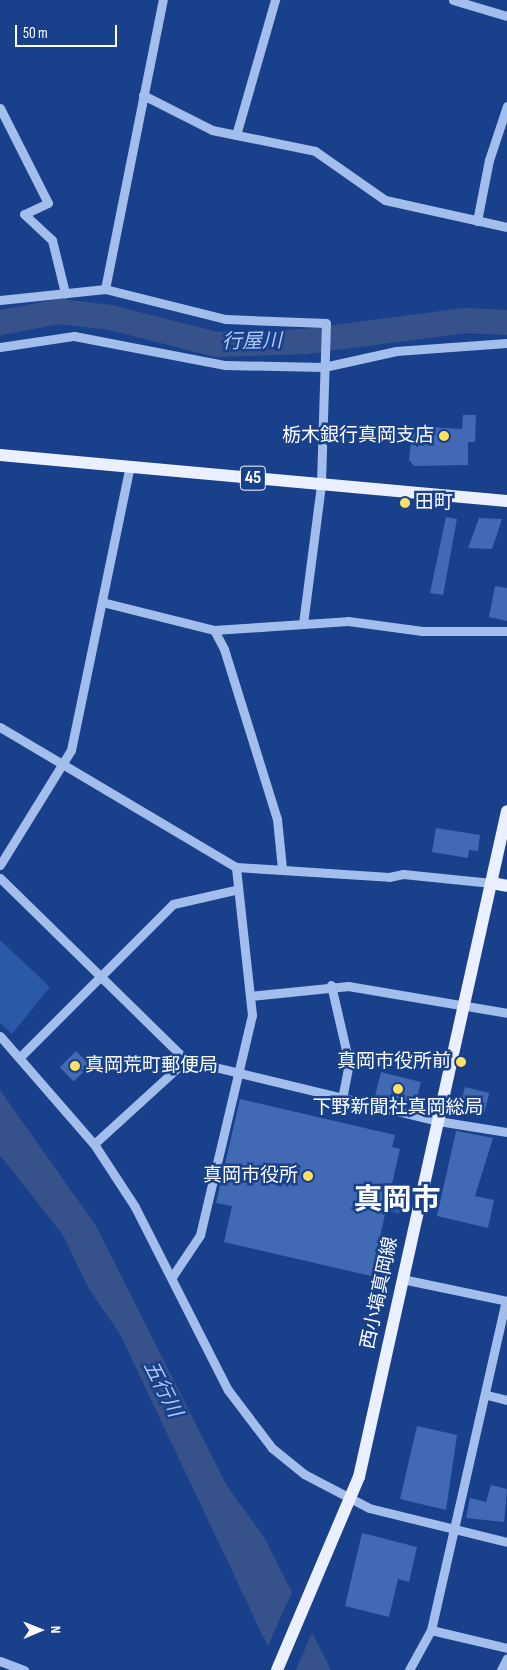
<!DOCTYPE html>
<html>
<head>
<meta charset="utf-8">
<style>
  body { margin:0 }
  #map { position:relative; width:507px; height:1670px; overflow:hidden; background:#19408a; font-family:"Sofia Sans Condensed","Noto Sans JP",sans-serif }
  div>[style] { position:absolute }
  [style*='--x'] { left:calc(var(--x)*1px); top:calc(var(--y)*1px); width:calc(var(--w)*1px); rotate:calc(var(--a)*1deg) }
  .green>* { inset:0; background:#2c58a8; transform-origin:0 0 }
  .water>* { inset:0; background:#37528a }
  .pier>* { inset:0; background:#19408a }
  .river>* { height:25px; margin:-12.5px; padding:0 12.5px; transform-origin:12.5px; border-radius:12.5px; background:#37528a }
  .building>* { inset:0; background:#4269b3; transform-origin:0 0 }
  .minor>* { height:9px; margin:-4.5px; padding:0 4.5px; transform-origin:4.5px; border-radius:4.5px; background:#a3beed }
  .major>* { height:12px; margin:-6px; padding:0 6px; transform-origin:6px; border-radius:6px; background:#eaf0ff }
  .dots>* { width:14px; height:14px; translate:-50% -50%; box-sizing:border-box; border:2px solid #19408a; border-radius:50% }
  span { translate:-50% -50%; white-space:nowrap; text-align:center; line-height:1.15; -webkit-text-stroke:5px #19408a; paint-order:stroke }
  .shield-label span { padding:1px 4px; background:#19408a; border:1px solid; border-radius:4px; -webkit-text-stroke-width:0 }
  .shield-label { font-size:18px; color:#fff; font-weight:700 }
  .poi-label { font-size:19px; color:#fff }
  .right { translate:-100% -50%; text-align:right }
  .left { translate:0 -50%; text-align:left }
  .street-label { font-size:19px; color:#fff }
  .water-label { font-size:20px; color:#afc8f5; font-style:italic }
  .town-label { font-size:29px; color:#fff; font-weight:700 }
  .north { position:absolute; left:15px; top:1605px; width:50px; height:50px; -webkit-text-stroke:4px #19408a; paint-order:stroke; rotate:89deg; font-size:14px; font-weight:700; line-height:20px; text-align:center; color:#fff }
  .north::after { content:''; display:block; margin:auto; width:18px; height:22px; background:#fff; clip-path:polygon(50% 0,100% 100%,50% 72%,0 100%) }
  .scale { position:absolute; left:15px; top:25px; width:102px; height:22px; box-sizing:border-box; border:2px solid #fff; border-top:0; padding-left:6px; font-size:15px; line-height:18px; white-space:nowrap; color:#fff; -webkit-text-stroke:4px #19408a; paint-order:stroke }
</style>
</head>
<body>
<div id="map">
  <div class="green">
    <i style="clip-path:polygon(0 940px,50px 987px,12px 1034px,0 1023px)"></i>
    <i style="left:393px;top:1186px;width:14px;height:25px;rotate:17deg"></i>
  </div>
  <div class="water">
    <i style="clip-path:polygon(0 1090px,96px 1226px,227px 1486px,264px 1537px,331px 1670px,279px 1670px,120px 1334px,89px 1289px,63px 1235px,0 1155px)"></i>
  </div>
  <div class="pier">
    <i style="clip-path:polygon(293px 1590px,313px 1630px,296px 1670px,276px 1670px,266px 1650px)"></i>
  </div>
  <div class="river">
    <i style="--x:0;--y:322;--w:60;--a:-10.6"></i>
    <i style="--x:59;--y:311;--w:51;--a:6.7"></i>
    <i style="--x:110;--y:317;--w:109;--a:14.3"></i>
    <i style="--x:216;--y:344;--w:89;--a:-1.9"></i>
    <i style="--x:305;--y:341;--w:161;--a:-7.5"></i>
    <i style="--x:465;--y:320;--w:42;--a:2.7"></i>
  </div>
  <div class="building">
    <i style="clip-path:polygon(463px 415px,476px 415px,475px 442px,468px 442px,468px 465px,414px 466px,409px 460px,413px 426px,462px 429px)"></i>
    <i style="clip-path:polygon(446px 517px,457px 519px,443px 595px,430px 593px)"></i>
    <i style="clip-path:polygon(479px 518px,502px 519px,492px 549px,468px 548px)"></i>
    <i style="clip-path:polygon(495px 586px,507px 588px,507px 621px,489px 617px)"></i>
    <i style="clip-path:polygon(436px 828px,480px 835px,478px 851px,469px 850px,468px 858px,432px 852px)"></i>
    <i style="left:76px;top:1051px;width:20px;height:23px;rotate:45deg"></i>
    <i style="left:381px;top:1072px;width:41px;height:24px;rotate:14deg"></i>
    <i style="left:465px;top:1087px;width:25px;height:19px;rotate:14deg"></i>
    <i style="clip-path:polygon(240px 1099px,395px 1135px,392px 1147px,400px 1149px,371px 1276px,224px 1242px,232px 1206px,216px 1203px)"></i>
    <i style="clip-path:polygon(456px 1131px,493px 1138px,475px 1196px,494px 1200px,488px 1228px,437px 1216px)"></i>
    <i style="clip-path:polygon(417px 1426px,457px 1435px,446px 1510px,400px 1499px)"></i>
    <i style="clip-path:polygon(491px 1485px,507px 1489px,504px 1522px,466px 1518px,470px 1498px,486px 1502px)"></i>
    <i style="clip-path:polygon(362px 1533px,417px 1547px,409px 1582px,398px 1579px,389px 1617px,345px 1606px)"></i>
  </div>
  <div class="minor">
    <i style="--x:453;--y:0;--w:56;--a:16.5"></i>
    <i style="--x:143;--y:95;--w:77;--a:26.9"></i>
    <i style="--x:212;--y:130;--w:105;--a:11.5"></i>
    <i style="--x:315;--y:151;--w:85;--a:35"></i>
    <i style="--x:385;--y:200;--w:125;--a:12.5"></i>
    <i style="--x:0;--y:108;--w:106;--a:63.2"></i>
    <i style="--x:48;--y:203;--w:26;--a:155"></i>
    <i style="--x:24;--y:214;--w:38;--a:43"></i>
    <i style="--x:52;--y:240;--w:55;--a:76.2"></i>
    <i style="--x:236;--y:135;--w:141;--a:-73.9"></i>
    <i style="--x:477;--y:221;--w:62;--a:-78.9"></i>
    <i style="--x:489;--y:160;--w:57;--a:-71.6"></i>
    <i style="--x:105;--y:289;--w:295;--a:-78.7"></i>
    <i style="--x:0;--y:300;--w:106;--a:-6"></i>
    <i style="--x:105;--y:289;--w:124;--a:14"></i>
    <i style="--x:225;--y:319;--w:101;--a:2.3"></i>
    <i style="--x:326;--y:323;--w:162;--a:91.8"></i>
    <i style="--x:321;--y:485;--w:139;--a:97.4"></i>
    <i style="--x:0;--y:347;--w:75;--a:-8.5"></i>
    <i style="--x:74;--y:336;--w:154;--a:10.9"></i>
    <i style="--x:225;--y:365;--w:99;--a:1.2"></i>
    <i style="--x:324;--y:367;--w:74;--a:-12.5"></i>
    <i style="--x:396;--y:351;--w:111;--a:-4.1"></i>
    <i style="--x:102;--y:602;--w:115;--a:14"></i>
    <i style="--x:214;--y:630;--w:134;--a:-3.8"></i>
    <i style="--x:348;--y:621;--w:75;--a:7.7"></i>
    <i style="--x:422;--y:631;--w:85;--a:0"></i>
    <i style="--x:214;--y:630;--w:21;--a:62"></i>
    <i style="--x:224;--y:649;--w:178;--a:72.7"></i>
    <i style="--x:277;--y:819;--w:49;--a:84.2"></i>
    <i style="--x:0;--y:727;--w:274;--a:30.7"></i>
    <i style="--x:236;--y:867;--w:153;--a:3.7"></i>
    <i style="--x:389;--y:877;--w:14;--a:-12"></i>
    <i style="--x:403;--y:874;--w:89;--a:5.8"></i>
    <i style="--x:0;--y:865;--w:135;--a:-58.3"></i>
    <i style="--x:71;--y:750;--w:290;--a:-78.3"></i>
    <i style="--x:0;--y:878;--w:260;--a:44.4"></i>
    <i style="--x:186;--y:1060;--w:259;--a:13.6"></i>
    <i style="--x:438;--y:1121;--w:70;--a:9.1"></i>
    <i style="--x:331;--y:985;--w:80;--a:77"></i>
    <i style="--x:349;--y:1063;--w:36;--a:101"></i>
    <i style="--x:250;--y:996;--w:99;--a:-5.8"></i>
    <i style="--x:348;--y:986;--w:161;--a:9.6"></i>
    <i style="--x:0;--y:1036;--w:143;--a:49"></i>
    <i style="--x:94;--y:1144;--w:75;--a:56.9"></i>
    <i style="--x:135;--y:1207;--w:205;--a:63.1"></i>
    <i style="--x:228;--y:1390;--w:73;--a:52.8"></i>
    <i style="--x:272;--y:1448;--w:41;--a:39.1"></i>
    <i style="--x:304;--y:1474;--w:73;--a:27.6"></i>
    <i style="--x:369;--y:1508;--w:142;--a:13.8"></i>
    <i style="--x:20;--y:1057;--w:216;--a:-45"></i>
    <i style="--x:173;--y:904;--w:64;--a:-12.7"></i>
    <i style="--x:94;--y:1144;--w:125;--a:-42.4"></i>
    <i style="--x:172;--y:1277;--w:50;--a:-56.3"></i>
    <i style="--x:200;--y:1235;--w:226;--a:-76.7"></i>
    <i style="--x:252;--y:1015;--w:149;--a:-96.2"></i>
    <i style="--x:402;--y:1279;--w:107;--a:11.8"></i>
    <i style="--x:487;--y:1395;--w:21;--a:14"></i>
    <i style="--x:431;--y:1630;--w:78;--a:13.3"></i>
    <i style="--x:0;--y:1661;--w:26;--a:21"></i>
    <i style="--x:409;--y:1670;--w:46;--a:-61.2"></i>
    <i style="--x:431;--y:1630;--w:337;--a:-77.2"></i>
    <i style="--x:501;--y:1670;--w:13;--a:-63"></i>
  </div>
  <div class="major">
    <i style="--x:0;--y:455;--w:509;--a:5.18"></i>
    <i style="--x:492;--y:883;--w:15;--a:11"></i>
    <i style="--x:277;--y:1670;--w:210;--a:-67"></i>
    <i style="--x:359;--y:1477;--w:682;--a:-77.47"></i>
  </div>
  <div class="dots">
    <i style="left:444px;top:436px;background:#ffe060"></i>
    <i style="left:405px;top:503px;background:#ffe060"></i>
    <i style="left:461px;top:1062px;background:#ffe060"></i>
    <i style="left:75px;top:1066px;background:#ffe060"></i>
    <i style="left:398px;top:1089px;background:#ffe060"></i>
    <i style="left:308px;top:1176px;background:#ffe060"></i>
  </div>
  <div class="shield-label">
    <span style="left:253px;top:478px">45</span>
  </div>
  <div class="poi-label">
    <span class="right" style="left:434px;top:436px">栃木銀行真岡支店</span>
    <span class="left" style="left:415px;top:503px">田町</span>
    <span class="right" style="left:451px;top:1062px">真岡市役所前</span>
    <span class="left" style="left:85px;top:1066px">真岡荒町郵便局</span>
    <span style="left:398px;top:1108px">下野新聞社真岡総局</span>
    <span class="right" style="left:298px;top:1176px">真岡市役所</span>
  </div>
  <div class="street-label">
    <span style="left:380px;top:1293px;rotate:-78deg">西小塙真岡線</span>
  </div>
  <div class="water-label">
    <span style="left:252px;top:342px;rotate:-1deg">行屋川</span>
    <span style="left:162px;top:1389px;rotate:63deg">五行川</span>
  </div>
  <div class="town-label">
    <span style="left:397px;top:1201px">真岡市</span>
  </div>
  <div class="north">N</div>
  <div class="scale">50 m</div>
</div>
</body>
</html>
